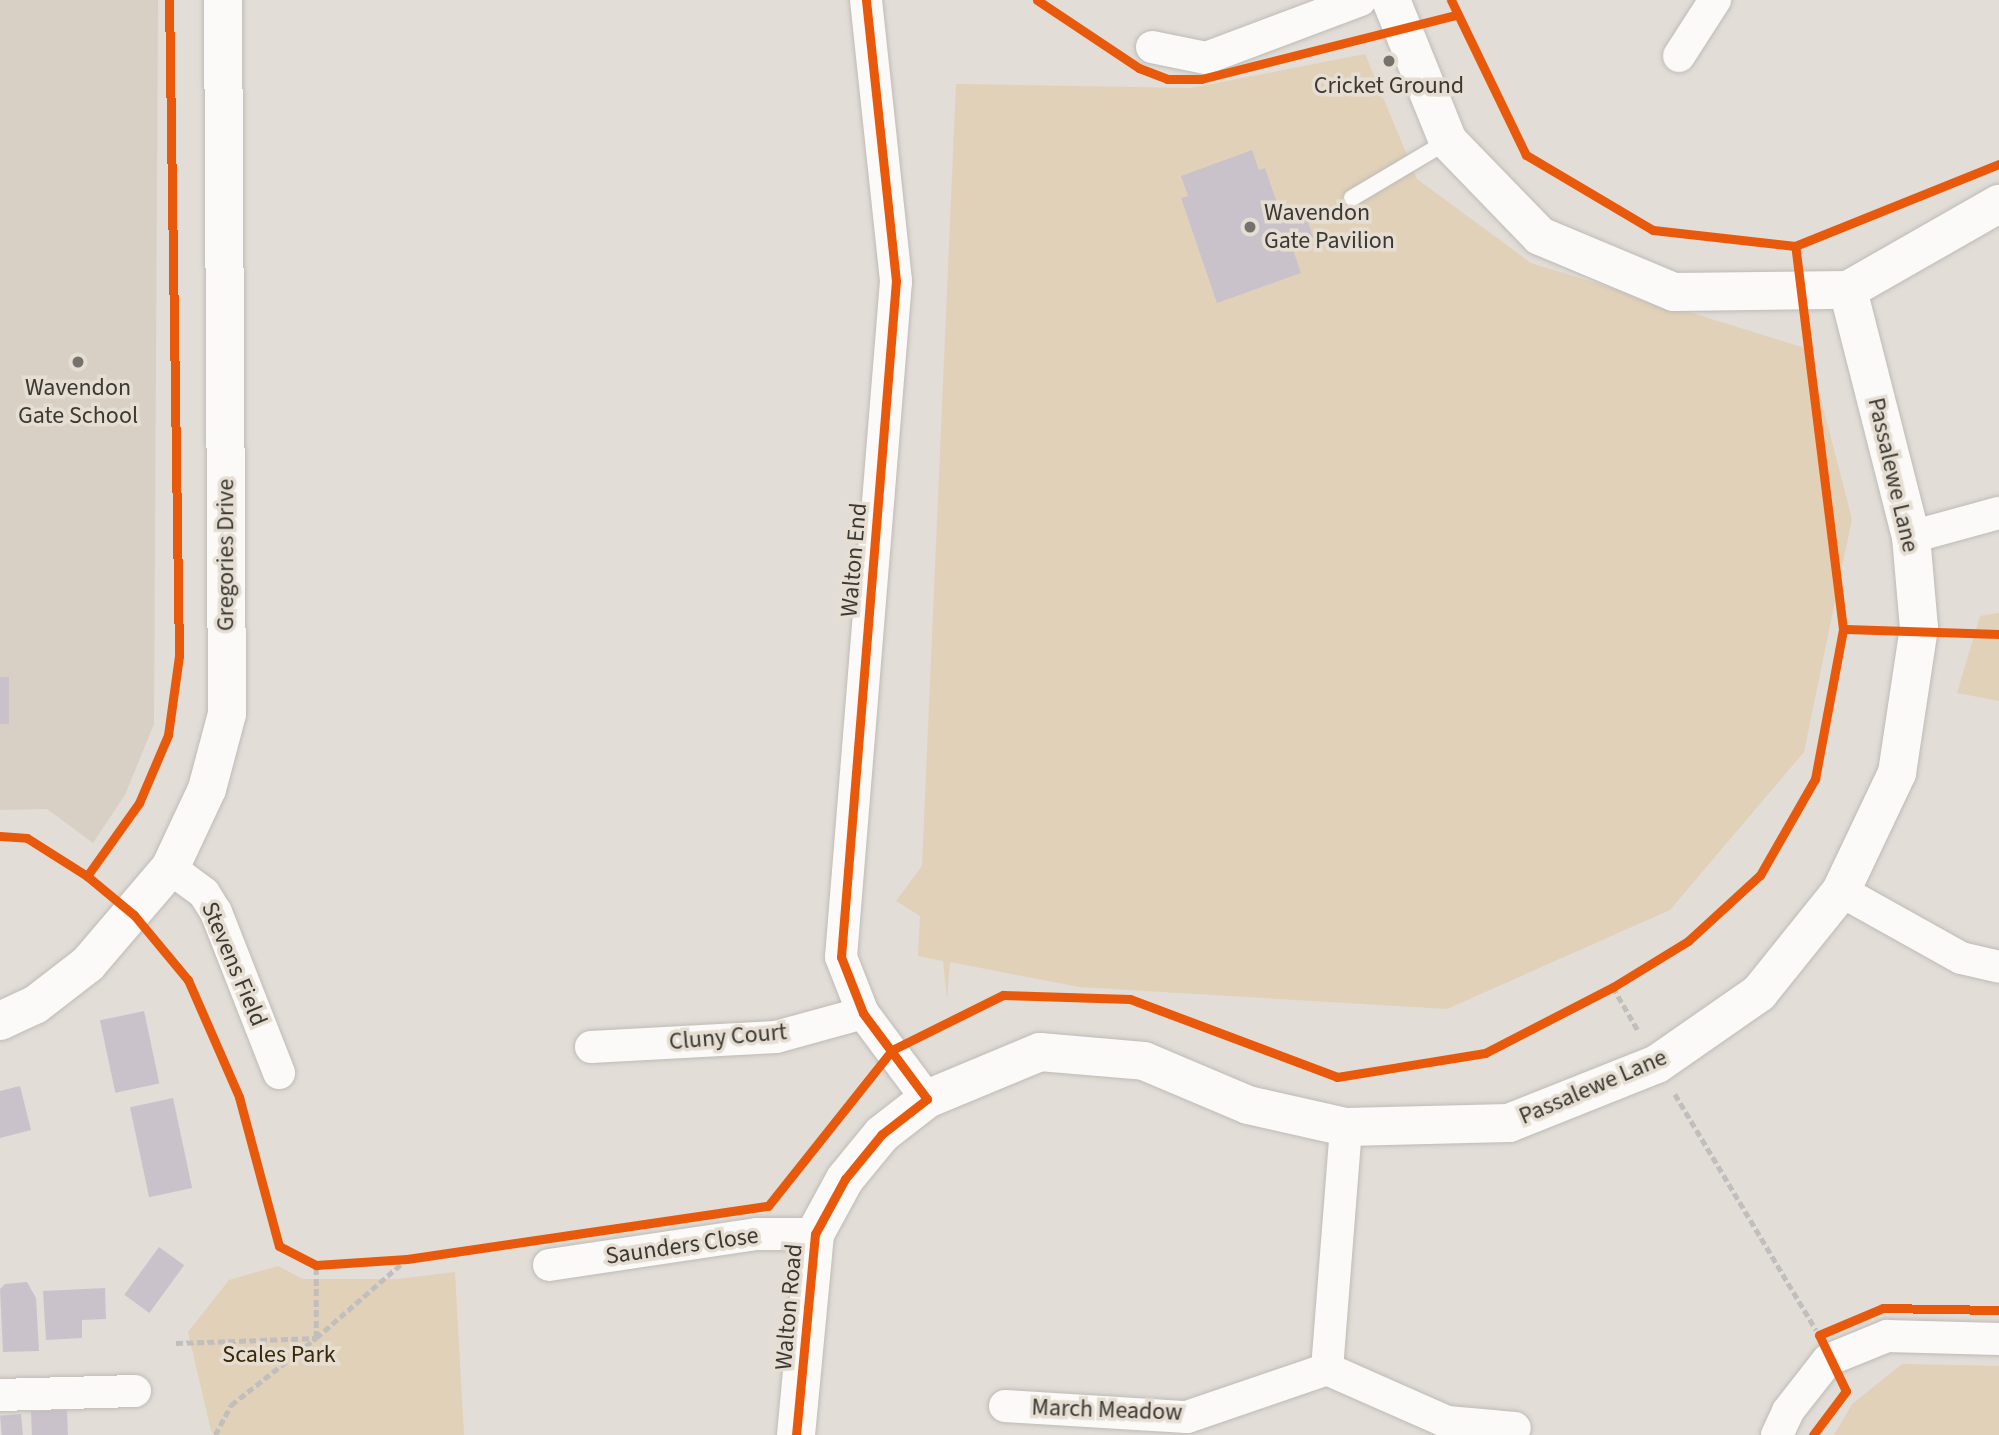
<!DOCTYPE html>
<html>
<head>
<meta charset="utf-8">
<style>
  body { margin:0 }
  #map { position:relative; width:1999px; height:1435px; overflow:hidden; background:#e2ddd7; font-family:"Source Sans 3",sans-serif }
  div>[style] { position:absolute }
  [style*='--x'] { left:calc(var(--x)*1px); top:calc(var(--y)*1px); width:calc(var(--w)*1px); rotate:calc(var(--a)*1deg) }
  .built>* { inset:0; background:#d8d0c4 }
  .green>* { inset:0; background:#e1d1b8 }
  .building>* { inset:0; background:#cac2cb; transform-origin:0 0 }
  .path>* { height:4.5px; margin-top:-2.25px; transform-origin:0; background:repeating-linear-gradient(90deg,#c0bfbd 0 7px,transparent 0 10.5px) }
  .roads { filter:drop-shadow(0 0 2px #bebbb6) drop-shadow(0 0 2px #bebbb6) }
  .service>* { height:16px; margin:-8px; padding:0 8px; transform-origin:8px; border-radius:8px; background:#fbfaf9 }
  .minor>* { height:32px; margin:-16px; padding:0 16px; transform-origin:16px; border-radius:16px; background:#fbfaf9 }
  .tertiary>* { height:38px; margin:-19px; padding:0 19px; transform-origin:19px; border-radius:19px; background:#fbfaf9 }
  .cycleway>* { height:9px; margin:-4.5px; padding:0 4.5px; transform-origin:4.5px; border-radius:4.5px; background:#e8590c }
  .dots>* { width:19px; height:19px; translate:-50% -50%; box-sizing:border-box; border:4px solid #e6ded2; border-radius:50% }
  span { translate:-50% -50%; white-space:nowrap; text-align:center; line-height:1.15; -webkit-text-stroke:7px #e6ded2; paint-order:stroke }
  .poi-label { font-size:24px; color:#3b3934 }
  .left { translate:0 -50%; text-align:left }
  .street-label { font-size:24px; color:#3b3934 }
  .park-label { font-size:24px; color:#382808 }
</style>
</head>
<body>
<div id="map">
  <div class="built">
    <i style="clip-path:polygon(0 0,158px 0,154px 724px,125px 795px,93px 843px,47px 809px,0 810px)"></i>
  </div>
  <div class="green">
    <i style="clip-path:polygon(1365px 54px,1417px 179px,1531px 263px,1808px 349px,1852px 519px,1804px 752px,1670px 910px,1447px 1009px,1079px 987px,950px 962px,947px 999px,943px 961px,918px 956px,920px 916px,896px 901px,922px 866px,956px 84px,1191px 88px)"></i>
    <i style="clip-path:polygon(1999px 613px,1999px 701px,1957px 693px,1980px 616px)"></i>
    <i style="clip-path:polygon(278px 1266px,303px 1279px,398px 1279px,455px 1272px,464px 1435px,216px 1435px,211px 1431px,188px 1332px,229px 1280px)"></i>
    <i style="clip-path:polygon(1902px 1364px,1999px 1366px,1999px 1435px,1834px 1435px,1852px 1404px)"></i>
  </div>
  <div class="building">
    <i style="clip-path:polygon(1252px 150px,1259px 170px,1265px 168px,1282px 217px,1304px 209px,1313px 237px,1291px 244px,1301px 273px,1217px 303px,1181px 198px,1188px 196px,1181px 176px)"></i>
    <i style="left:0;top:677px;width:9px;height:47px"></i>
    <i style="left:144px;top:1011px;width:74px;height:45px;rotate:78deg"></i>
    <i style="clip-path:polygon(20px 1086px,31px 1130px,0 1138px,0 1091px)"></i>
    <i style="left:173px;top:1098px;width:92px;height:44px;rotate:78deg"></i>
    <i style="left:159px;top:1247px;width:31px;height:59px;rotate:36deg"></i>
    <i style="clip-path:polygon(27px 1282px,36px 1298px,39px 1351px,3px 1352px,0 1289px,5px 1284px)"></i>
    <i style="clip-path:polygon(105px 1288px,106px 1319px,82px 1320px,82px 1338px,46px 1340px,43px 1291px)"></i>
    <i style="left:67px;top:1410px;width:25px;height:36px;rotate:88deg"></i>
    <i style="left:21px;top:1414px;width:21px;height:21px;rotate:85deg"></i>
  </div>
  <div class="path">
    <i style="--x:1613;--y:987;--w:52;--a:60"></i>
    <i style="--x:1675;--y:1094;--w:275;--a:59.1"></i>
    <i style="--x:176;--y:1343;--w:140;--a:-2"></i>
    <i style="--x:316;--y:1338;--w:121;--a:-41"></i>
    <i style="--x:215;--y:1435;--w:34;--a:-62"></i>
    <i style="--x:231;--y:1405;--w:108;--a:-38.2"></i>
    <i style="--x:316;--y:1338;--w:73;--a:-90"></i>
  </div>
  <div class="roads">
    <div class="service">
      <i style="--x:1352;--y:198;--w:112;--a:-30.7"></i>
    </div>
    <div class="minor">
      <i style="--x:866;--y:0;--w:283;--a:83.9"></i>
      <i style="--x:896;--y:281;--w:678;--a:94.65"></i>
      <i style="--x:841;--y:957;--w:60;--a:68.6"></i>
      <i style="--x:863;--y:1013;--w:107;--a:53.3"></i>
      <i style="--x:1152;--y:47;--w:55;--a:11.5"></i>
      <i style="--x:1206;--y:58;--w:165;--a:-20.6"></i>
      <i style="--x:1679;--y:56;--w:67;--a:-57.3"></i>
      <i style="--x:1911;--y:537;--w:91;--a:-15.3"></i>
      <i style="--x:170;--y:868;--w:42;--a:36.3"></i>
      <i style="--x:204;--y:893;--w:22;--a:58"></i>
      <i style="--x:216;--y:912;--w:173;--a:68.6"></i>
      <i style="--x:1841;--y:891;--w:137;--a:29.2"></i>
      <i style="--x:1961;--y:958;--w:39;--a:13"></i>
      <i style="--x:591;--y:1047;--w:185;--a:-3.1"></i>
      <i style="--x:776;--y:1037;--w:90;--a:-15.4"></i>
      <i style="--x:549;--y:1265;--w:210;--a:-8.5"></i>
      <i style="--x:757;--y:1234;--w:58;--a:0"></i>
      <i style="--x:1327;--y:1369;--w:243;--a:-85.5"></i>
      <i style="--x:0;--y:1395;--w:135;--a:-1.7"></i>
      <i style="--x:1005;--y:1406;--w:182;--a:3.5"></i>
      <i style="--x:1187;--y:1417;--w:148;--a:-18.9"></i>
      <i style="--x:1327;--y:1369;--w:131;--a:23.8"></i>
      <i style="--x:1447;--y:1422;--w:68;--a:5"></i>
      <i style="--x:1777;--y:1435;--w:26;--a:-65"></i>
      <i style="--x:1788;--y:1411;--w:65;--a:-51.9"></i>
      <i style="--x:1828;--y:1360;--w:64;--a:-22.1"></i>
      <i style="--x:1887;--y:1336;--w:112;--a:1.5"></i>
    </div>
    <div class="tertiary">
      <i style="--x:1391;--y:0;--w:152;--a:68"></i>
      <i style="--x:1448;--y:141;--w:132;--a:45.9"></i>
      <i style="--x:1540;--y:236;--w:145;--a:22.7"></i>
      <i style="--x:1674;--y:292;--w:174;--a:-0.7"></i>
      <i style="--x:1848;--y:290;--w:174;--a:-29.7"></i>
      <i style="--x:0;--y:1021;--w:38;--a:-25"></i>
      <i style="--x:35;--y:1005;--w:67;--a:-37.7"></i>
      <i style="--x:88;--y:964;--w:126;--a:-49.5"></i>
      <i style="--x:170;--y:868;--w:87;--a:-64.9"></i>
      <i style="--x:207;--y:789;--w:78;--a:-75.1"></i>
      <i style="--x:227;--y:714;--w:714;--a:-90.32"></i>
      <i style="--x:796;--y:1435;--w:202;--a:-84.6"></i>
      <i style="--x:815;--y:1234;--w:63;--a:-61.4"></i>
      <i style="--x:845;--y:1179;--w:58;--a:-50.6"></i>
      <i style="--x:882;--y:1134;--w:57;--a:-37.9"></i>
      <i style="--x:927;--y:1099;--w:122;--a:-22.6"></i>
      <i style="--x:1040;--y:1052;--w:104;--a:4.9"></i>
      <i style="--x:1144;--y:1061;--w:113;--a:22.9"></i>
      <i style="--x:1248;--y:1105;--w:100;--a:12.7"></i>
      <i style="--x:1346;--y:1127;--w:163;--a:-1.4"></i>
      <i style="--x:1509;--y:1123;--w:159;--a:-21.7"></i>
      <i style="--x:1657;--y:1064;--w:124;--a:-34.8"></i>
      <i style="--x:1759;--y:993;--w:131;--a:-51.2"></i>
      <i style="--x:1841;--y:891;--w:131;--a:-64.6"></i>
      <i style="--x:1897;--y:773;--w:147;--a:-81.4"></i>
      <i style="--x:1919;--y:628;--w:91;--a:-95"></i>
      <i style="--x:1911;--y:537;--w:255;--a:-104.3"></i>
    </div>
  </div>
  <div class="cycleway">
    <i style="--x:1037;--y:0;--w:123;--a:33.7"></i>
    <i style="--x:1139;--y:68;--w:30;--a:21"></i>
    <i style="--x:1167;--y:79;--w:34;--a:0"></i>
    <i style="--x:1201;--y:79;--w:262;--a:-14.1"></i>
    <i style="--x:1451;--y:0;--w:172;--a:64.2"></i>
    <i style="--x:1526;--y:155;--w:147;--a:30.6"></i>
    <i style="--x:1653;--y:230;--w:143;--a:6.4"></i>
    <i style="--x:1795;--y:246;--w:220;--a:-21.9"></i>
    <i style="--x:1843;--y:629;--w:156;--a:1.8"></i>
    <i style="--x:0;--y:836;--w:27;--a:4"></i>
    <i style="--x:27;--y:838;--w:71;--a:32.3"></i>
    <i style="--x:87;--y:876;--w:61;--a:39.7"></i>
    <i style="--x:134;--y:915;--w:85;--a:50.3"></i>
    <i style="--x:188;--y:980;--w:128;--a:66.4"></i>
    <i style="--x:239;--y:1097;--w:154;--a:75"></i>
    <i style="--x:279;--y:1246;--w:42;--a:27.2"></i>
    <i style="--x:316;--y:1265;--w:91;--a:-3.8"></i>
    <i style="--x:407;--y:1259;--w:365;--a:-8.4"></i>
    <i style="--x:768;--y:1206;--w:199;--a:-51.5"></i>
    <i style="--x:892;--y:1050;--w:124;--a:-26.4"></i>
    <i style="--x:1003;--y:995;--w:127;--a:1.8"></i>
    <i style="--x:1130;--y:999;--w:221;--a:20.6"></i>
    <i style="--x:1337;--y:1077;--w:150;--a:-9.2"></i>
    <i style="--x:1485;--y:1053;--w:144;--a:-27.3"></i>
    <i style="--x:1613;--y:987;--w:88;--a:-31.5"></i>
    <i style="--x:1688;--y:941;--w:98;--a:-42.5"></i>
    <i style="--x:1760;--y:875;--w:111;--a:-60.2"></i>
    <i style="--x:1815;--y:779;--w:153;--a:-79.4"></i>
    <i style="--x:1843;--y:629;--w:386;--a:-97.1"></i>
    <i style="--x:87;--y:876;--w:90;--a:-54.5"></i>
    <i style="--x:139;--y:803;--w:74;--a:-66.9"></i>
    <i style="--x:168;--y:735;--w:80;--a:-82.1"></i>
    <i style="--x:179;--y:656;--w:656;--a:-90.87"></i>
    <i style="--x:796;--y:1435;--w:202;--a:-84.6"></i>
    <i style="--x:815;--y:1234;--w:63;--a:-61.4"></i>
    <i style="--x:845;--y:1179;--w:58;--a:-50.6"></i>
    <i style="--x:882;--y:1134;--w:57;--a:-37.9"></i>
    <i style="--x:927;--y:1099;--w:107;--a:-126.7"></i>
    <i style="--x:863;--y:1013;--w:60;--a:-111.4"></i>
    <i style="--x:841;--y:957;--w:678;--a:-85.35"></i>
    <i style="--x:896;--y:281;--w:283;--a:-96.1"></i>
    <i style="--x:1813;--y:1435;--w:55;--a:-53.1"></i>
    <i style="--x:1846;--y:1391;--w:62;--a:-115.7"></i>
    <i style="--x:1819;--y:1335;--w:69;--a:-22.9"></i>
    <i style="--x:1883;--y:1308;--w:116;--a:1"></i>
  </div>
  <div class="dots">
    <i style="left:1389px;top:61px;background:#75726d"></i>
    <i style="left:1250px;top:227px;background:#75726d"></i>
    <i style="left:78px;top:362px;background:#75726d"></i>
  </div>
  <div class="poi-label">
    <span style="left:1389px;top:86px">Cricket Ground</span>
    <span class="left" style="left:1264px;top:227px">Wavendon<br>Gate Pavilion</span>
    <span style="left:78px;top:402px">Wavendon<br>Gate School</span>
  </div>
  <div class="street-label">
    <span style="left:1893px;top:475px;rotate:77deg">Passalewe Lane</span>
    <span style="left:226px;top:555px;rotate:-90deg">Gregories Drive</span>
    <span style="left:854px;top:560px;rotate:-85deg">Walton End</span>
    <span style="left:234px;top:964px;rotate:67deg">Stevens Field</span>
    <span style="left:728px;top:1037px;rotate:-5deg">Cluny Court</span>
    <span style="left:1593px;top:1087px;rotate:-23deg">Passalewe Lane</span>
    <span style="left:682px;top:1246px;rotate:-8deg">Saunders Close</span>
    <span style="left:789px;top:1307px;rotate:-85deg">Walton Road</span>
    <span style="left:1107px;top:1410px;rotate:2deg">March Meadow</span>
  </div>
  <div class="park-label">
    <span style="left:279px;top:1355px">Scales Park</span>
  </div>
</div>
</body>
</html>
